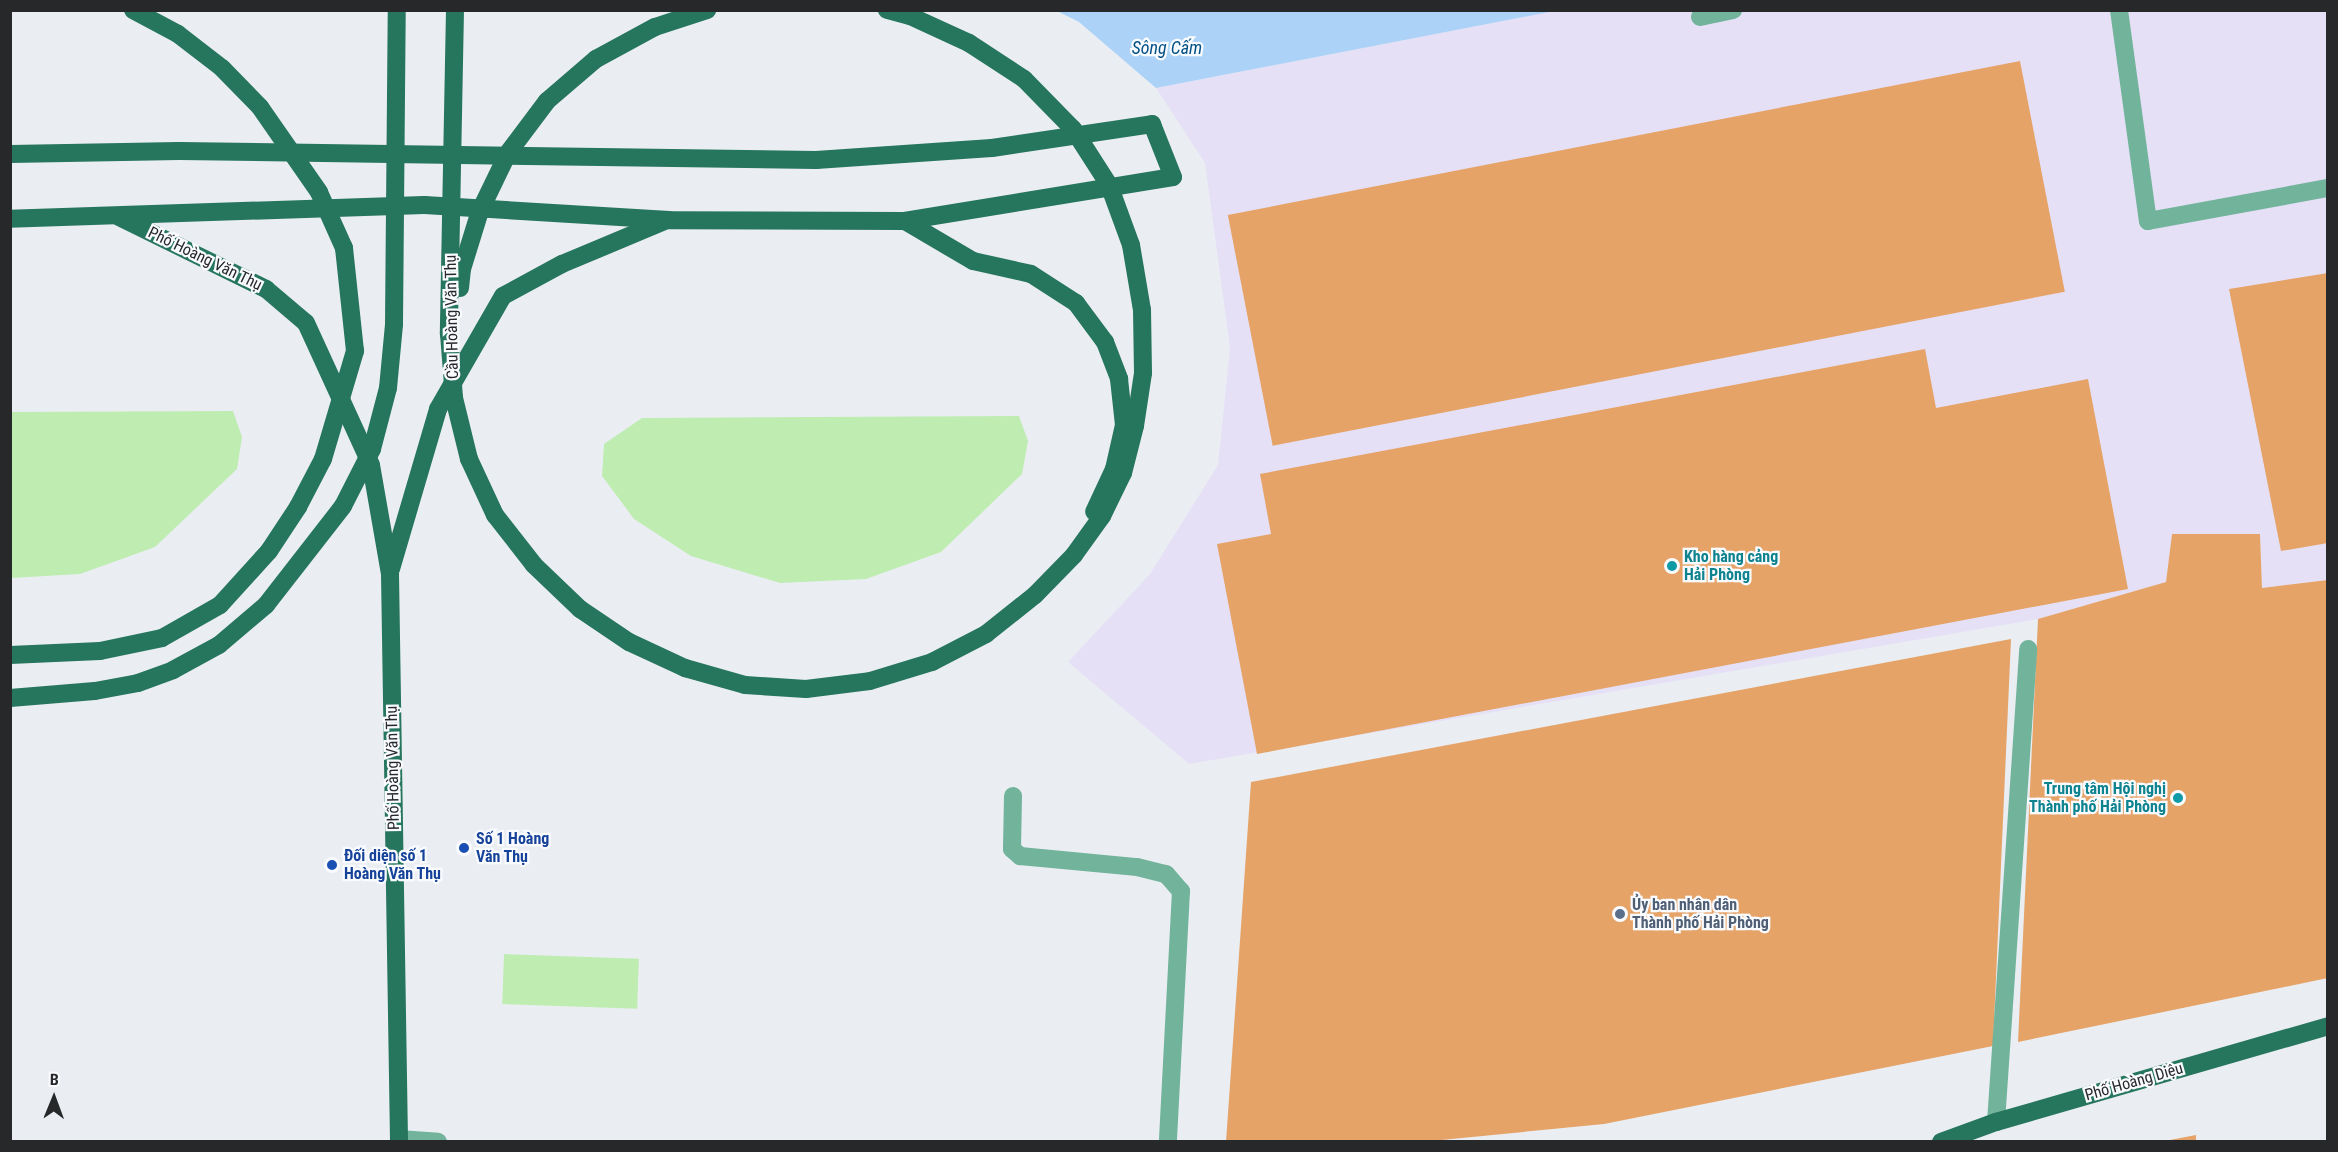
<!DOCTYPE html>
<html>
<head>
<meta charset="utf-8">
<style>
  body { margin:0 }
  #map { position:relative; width:2338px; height:1152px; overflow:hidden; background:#eaeef3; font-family:"Roboto Condensed",sans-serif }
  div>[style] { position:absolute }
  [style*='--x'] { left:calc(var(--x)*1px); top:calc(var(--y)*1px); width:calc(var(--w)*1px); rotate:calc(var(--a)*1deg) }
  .industrial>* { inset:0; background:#e6e0f6 }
  .green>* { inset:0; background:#bfecb1; transform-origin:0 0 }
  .water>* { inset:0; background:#acd3f7 }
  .building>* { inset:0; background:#e5a368; transform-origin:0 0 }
  .minor>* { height:18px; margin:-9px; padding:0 9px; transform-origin:9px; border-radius:9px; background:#72b39b }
  .major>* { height:18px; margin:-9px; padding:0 9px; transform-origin:9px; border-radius:9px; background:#26755d }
  .major-bridge>* { height:18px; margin:-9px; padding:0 9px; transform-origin:9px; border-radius:9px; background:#26755d }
  .dots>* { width:16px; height:16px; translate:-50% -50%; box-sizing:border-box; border:3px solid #f9fbfe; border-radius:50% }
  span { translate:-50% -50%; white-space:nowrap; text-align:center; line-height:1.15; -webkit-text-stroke:4.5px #f9fbfe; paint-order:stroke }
  .street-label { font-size:16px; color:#262829 }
  .culture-label { font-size:16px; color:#0d838f; font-weight:700 }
  .left { translate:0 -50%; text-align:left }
  .right { translate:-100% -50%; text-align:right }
  .transit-label { font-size:16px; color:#164399; font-weight:700 }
  .service-label { font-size:16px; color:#4e5e75; font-weight:700 }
  .water-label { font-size:18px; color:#005085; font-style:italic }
  .frame { position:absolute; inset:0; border:12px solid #262829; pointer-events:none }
  .north { position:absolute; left:24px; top:1068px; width:60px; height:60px; -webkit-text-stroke:4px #f9fbfe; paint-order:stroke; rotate:1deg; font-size:16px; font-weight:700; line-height:24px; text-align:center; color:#262829 }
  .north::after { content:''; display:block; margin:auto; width:21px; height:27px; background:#262829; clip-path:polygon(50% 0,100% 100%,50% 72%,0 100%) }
</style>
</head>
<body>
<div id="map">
  <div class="industrial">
    <i style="clip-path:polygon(1555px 11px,2327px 11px,2327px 580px,2262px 588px,2260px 534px,2172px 534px,2166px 582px,2038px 619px,1189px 764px,1068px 662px,1150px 574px,1218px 465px,1230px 348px,1205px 163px,1156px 88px)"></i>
  </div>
  <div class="green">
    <i style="clip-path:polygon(233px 411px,242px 437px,237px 469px,155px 547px,80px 574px,11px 578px,11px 412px)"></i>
    <i style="clip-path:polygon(1019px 416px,1028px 441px,1022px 474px,941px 552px,866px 579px,780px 583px,691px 556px,634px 519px,602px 476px,604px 444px,642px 418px)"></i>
    <i style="left:504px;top:954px;width:135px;height:50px;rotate:2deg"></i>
  </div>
  <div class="water">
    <i style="clip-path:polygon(1057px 11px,1555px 11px,1156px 88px,1079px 22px)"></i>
  </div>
  <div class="building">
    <i style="left:2020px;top:61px;width:235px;height:807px;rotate:79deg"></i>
    <i style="clip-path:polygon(2328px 273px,2328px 543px,2281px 551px,2229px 289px)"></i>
    <i style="clip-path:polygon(1925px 349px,1936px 408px,2088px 379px,2128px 589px,1257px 754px,1217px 544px,1271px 534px,1260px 474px)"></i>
    <i style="clip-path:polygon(2172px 534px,2260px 534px,2262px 588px,2328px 580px,2328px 978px,2018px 1042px,2038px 619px,2166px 582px)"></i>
    <i style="clip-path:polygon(2011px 639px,1993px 1046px,1604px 1124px,1421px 1142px,1226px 1142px,1251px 782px)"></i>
    <i style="clip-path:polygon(2196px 1135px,2196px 1142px,2170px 1142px,2170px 1140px)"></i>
  </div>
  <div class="minor">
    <i style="--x:2119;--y:10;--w:213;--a:82.2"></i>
    <i style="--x:2148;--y:221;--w:183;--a:-10.4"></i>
    <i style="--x:1700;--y:17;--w:34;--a:-12"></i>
    <i style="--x:1013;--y:796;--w:53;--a:91.1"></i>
    <i style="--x:1012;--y:849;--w:11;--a:41"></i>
    <i style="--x:1020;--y:856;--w:118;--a:5.4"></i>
    <i style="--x:1137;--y:867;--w:30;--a:14"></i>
    <i style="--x:1166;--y:874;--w:23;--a:49"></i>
    <i style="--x:1181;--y:891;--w:251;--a:93"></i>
    <i style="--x:1996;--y:1122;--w:474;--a:-86.1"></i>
    <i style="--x:399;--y:1139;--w:39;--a:4"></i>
  </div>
  <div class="major">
    <i style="--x:10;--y:154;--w:169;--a:-1"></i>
    <i style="--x:179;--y:151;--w:637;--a:0.81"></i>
    <i style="--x:816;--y:160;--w:176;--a:-3.9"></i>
    <i style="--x:992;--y:148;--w:162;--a:-8.5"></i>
    <i style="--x:1152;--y:124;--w:57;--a:68.4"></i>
    <i style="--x:1173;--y:177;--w:272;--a:170.7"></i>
    <i style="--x:905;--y:221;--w:236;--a:-179.8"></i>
    <i style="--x:669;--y:220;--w:245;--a:-176.5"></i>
    <i style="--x:424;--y:205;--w:414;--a:178.1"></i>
    <i style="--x:119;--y:217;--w:164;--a:26.1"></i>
    <i style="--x:266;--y:289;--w:52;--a:40.4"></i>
    <i style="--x:306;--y:323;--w:156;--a:65.4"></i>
    <i style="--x:371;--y:465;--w:111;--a:80.1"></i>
    <i style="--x:390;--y:574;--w:568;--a:89.09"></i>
    <i style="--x:905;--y:221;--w:79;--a:30.5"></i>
    <i style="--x:973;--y:261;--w:59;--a:12.6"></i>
    <i style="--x:1031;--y:274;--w:54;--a:32.8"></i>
    <i style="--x:1076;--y:303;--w:49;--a:53.4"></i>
    <i style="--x:1105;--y:342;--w:40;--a:69"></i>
    <i style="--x:1119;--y:379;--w:46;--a:83.8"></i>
    <i style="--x:1124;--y:425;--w:45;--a:102.8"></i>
    <i style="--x:1114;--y:469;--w:47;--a:114.9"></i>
    <i style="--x:391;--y:569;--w:167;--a:-73.6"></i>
    <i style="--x:438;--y:409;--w:130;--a:-60.1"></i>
    <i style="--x:503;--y:296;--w:67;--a:-28.5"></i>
    <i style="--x:562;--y:264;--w:112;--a:-22.7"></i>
    <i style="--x:1941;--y:1142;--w:59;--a:-20"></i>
    <i style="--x:1996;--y:1122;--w:346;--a:-16.1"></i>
  </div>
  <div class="major-bridge">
    <i style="--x:455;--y:10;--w:324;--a:91.1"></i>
    <i style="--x:449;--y:334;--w:64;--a:85.5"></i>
    <i style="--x:454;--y:398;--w:63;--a:76.2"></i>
    <i style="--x:469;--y:459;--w:62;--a:65.1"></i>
    <i style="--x:495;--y:515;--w:63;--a:52"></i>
    <i style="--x:534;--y:565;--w:64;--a:43.7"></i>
    <i style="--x:580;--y:609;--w:59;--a:34"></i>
    <i style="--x:629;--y:642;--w:62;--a:24.9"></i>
    <i style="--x:685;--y:668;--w:62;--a:15.8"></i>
    <i style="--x:745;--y:685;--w:61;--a:3.8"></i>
    <i style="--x:806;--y:689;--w:64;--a:-7.1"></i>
    <i style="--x:870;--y:681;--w:65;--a:-17"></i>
    <i style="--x:932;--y:662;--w:61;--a:-27.4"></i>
    <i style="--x:986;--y:634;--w:63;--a:-38.5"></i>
    <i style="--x:1035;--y:595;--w:56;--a:-45.7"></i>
    <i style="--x:1074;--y:555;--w:48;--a:-54.3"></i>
    <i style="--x:1102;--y:516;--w:48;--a:-64"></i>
    <i style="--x:1123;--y:473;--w:49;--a:-75.7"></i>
    <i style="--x:1135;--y:426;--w:54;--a:-81.4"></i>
    <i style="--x:1143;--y:373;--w:63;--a:-90.9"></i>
    <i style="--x:1142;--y:310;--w:66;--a:-99.6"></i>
    <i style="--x:1131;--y:245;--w:64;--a:-110.1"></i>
    <i style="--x:1109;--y:185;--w:67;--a:-122.7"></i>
    <i style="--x:1073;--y:129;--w:70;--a:-134.4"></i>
    <i style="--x:1024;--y:79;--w:66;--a:-146.8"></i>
    <i style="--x:969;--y:43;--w:65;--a:-155.4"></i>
    <i style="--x:910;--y:16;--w:24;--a:-165"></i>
    <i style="--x:460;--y:288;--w:19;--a:-84"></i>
    <i style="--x:462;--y:269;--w:61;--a:-72.8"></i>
    <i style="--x:480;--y:211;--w:64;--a:-64.2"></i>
    <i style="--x:508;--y:153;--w:65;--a:-53.1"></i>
    <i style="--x:547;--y:101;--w:65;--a:-40.6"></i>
    <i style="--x:596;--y:59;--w:67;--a:-28.5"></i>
    <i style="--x:655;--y:27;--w:55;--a:-18.1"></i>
    <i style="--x:10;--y:655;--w:90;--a:-2.5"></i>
    <i style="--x:100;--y:651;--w:63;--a:-11.8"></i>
    <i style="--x:162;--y:638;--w:67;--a:-29.6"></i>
    <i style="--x:220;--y:605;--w:73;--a:-47.8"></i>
    <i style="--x:269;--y:551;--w:53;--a:-56.6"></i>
    <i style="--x:298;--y:507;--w:54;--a:-62.5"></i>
    <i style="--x:323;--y:459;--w:113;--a:-73.5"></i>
    <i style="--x:355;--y:351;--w:104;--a:-96.1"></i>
    <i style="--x:344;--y:248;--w:61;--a:-114.1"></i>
    <i style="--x:319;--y:192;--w:103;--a:-124.8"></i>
    <i style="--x:260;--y:107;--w:54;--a:-134.3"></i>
    <i style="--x:222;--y:68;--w:56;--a:-142.3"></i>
    <i style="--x:178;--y:34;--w:51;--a:-151.9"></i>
    <i style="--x:10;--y:698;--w:85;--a:-4.7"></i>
    <i style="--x:95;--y:691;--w:44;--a:-10.5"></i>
    <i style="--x:138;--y:683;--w:37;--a:-20"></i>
    <i style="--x:173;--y:670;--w:52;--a:-28.5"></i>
    <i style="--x:219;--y:645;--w:62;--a:-40.4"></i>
    <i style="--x:266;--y:605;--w:125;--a:-52.1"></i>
    <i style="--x:343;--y:506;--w:64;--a:-63"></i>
    <i style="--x:372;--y:449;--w:63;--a:-75.3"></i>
    <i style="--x:388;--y:388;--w:64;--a:-84.6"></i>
    <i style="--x:394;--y:324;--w:314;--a:-89.5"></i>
  </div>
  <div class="dots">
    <i style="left:1672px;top:566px;background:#0f9aa8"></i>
    <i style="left:2178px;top:798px;background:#0f9aa8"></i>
    <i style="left:464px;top:848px;background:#1a4fb4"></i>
    <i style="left:332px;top:865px;background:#1a4fb4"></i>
    <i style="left:1620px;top:914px;background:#5c6f8a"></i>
  </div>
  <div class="street-label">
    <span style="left:205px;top:259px;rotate:26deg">Phố Hoàng Văn Thụ</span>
    <span style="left:452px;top:317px;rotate:-91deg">Cầu Hoàng Văn Thụ</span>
    <span style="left:393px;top:768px;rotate:-91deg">Phố Hoàng Văn Thụ</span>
    <span style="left:2134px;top:1082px;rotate:-16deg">Phố Hoàng Diệu</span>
  </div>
  <div class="culture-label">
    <span class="left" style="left:1684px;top:566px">Kho hàng cảng<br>Hải Phòng</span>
    <span class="right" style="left:2166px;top:798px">Trung tâm Hội nghị<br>Thành phố Hải Phòng</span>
  </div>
  <div class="transit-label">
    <span class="left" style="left:476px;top:848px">Số 1 Hoàng<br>Văn Thụ</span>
    <span class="left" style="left:344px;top:865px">Đối diện số 1<br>Hoàng Văn Thụ</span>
  </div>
  <div class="service-label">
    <span class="left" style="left:1632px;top:914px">Ủy ban nhân dân<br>Thành phố Hải Phòng</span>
  </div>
  <div class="water-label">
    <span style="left:1167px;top:48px">Sông Cấm</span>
  </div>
  <div class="frame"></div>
  <div class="north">B</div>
</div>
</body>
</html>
